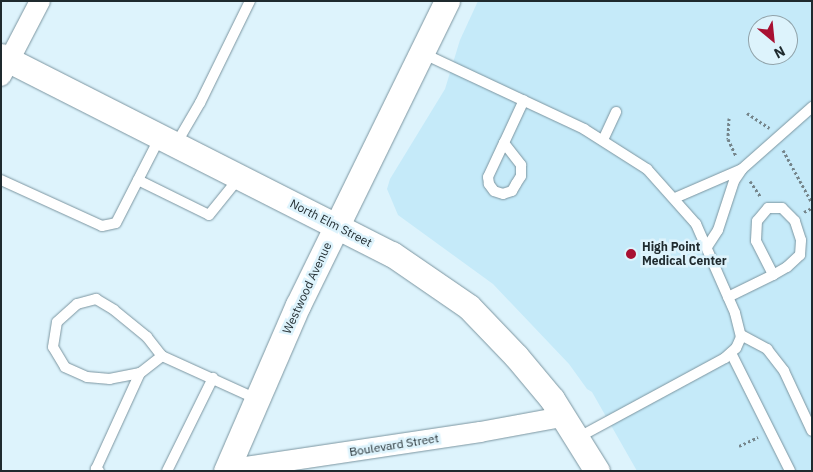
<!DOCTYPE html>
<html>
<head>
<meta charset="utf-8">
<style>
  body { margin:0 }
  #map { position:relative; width:813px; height:472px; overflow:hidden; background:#ddf3fc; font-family:"IBM Plex Sans",sans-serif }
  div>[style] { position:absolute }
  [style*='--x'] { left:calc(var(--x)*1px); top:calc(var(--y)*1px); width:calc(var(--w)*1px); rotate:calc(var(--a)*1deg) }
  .built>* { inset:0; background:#c5eaf9 }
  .path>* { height:3px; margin-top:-1.5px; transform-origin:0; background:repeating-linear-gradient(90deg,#75858b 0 2.5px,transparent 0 5px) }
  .roads { filter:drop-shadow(0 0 1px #7b95a0) drop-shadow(0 0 1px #7b95a0) }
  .service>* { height:10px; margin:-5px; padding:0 5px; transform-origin:5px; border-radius:5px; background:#fff }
  .minor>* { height:20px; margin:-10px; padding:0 10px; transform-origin:10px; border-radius:10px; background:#fff }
  .tertiary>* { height:25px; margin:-12.5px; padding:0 12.5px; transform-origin:12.5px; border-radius:12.5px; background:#fff }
  .dots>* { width:14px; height:14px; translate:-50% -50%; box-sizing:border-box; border:2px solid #ddf3fc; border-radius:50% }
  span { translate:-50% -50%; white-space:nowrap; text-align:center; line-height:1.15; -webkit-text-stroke:5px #ddf3fc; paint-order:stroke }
  .street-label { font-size:12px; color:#1f2a2e }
  .poi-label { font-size:12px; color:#1f2a2e; font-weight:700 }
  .left { translate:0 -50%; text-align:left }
  .frame { position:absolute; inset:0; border:2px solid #1f2a2e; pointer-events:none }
  .north { position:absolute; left:748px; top:15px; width:50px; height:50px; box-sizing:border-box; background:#ddf3fc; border:1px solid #91a3aa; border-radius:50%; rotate:152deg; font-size:14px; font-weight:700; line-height:20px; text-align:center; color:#1f2a2e }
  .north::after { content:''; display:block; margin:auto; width:18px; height:22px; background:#a81032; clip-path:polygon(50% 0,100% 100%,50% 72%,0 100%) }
</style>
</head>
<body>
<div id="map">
  <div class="built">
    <i style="clip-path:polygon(evenodd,478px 1px,812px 1px,812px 471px,637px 471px,592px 392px,587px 389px,569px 364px,493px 284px,398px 215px,387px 189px,390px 179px,445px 89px,460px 40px,478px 1px,758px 25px,788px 25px,788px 55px,758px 55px,758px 25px)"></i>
  </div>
  <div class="path">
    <i style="--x:747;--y:113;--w:27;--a:34"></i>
    <i style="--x:729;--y:118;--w:21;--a:93"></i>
    <i style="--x:728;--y:139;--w:19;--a:65"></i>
    <i style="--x:783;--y:150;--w:60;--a:61.3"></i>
    <i style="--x:750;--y:181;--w:18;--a:56"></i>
    <i style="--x:804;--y:212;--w:9;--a:-27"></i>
    <i style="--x:739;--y:446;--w:21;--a:-25"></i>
  </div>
  <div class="roads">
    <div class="service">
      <i style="--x:422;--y:53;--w:179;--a:25.1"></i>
      <i style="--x:584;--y:129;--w:75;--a:32.4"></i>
      <i style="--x:647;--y:169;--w:74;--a:48.3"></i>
      <i style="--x:696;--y:224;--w:97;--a:66.3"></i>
      <i style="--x:735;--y:313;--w:25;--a:76"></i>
      <i style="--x:741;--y:337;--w:12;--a:114"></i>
      <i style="--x:736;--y:348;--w:15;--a:138"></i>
      <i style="--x:725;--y:358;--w:168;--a:151.6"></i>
      <i style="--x:603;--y:140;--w:31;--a:-65"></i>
      <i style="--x:504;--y:143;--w:28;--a:52"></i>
      <i style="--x:521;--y:165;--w:11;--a:90"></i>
      <i style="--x:521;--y:176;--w:9;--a:122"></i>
      <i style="--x:516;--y:184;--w:8;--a:120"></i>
      <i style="--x:512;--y:191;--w:9;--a:162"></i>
      <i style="--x:503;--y:194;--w:9;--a:-162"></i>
      <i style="--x:494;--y:191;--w:9;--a:-126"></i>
      <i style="--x:489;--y:184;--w:7;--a:-98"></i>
      <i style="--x:488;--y:177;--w:38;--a:-65"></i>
      <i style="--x:504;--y:143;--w:47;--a:-65.1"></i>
      <i style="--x:176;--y:144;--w:48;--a:-59.7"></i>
      <i style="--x:200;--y:103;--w:114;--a:-63.9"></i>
      <i style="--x:1;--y:180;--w:111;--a:24.5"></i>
      <i style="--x:102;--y:226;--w:14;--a:-12"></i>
      <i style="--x:116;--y:223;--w:97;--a:-62.9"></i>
      <i style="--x:138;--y:180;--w:79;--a:26.2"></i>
      <i style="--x:209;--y:215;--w:48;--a:-51"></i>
      <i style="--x:675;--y:198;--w:73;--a:-23.4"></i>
      <i style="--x:742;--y:169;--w:94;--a:-41.5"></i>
      <i style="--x:707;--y:247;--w:20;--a:-57"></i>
      <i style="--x:718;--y:230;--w:52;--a:-71.9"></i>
      <i style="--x:734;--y:181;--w:14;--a:-56"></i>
      <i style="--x:728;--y:297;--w:50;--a:-26.1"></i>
      <i style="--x:773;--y:275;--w:16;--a:-30"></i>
      <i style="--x:787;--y:267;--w:18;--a:-43"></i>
      <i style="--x:800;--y:255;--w:15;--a:-86"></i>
      <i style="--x:801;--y:240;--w:20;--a:-108"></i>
      <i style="--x:795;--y:221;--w:18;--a:-135"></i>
      <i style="--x:782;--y:208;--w:14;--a:180"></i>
      <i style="--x:768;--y:208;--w:17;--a:130"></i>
      <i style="--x:757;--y:221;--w:20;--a:93"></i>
      <i style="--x:756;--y:241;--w:38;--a:63"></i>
      <i style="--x:741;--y:335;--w:30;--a:28"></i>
      <i style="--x:767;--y:349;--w:28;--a:52"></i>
      <i style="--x:784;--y:371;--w:66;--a:65"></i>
      <i style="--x:731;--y:353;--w:132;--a:63.4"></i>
      <i style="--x:162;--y:356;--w:28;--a:142"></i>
      <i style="--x:140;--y:373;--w:31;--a:169"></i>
      <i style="--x:110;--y:379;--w:23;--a:-175"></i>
      <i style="--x:87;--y:377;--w:24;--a:-156"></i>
      <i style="--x:65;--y:367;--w:23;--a:-121"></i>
      <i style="--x:53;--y:347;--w:25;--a:-81"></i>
      <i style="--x:57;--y:322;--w:27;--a:-42"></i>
      <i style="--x:77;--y:304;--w:20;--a:-15"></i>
      <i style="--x:96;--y:299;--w:21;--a:31"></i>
      <i style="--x:114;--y:310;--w:43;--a:39.3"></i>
      <i style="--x:147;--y:337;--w:24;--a:52"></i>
      <i style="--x:162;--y:356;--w:104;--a:24.4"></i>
      <i style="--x:99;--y:471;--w:4;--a:-146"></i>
      <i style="--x:96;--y:469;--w:106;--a:-65.4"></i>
      <i style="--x:167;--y:471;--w:104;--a:-63.7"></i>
    </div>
    <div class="minor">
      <i style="--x:1;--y:76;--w:85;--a:-62.5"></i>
      <i style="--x:226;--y:470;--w:257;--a:-8.5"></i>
      <i style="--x:480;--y:432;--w:83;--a:-10.4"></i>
    </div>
    <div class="tertiary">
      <i style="--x:1;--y:56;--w:438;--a:26.9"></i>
      <i style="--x:392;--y:254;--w:93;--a:34.5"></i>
      <i style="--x:469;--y:307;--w:68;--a:46.2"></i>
      <i style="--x:516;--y:356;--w:56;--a:50.1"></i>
      <i style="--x:552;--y:399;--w:85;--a:58"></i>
      <i style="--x:226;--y:471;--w:181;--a:-66.6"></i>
      <i style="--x:298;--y:305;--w:339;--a:-63.9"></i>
    </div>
  </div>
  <div class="dots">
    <i style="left:631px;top:254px;background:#a81032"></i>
  </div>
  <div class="street-label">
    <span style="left:331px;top:223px;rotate:27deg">North Elm Street</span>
    <span style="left:307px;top:288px;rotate:-65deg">Westwood Avenue</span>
    <span style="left:394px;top:445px;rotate:-9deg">Boulevard Street</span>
  </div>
  <div class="poi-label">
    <span class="left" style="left:642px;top:254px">High Point<br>Medical Center</span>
  </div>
  <div class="frame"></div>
  <div class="north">N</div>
</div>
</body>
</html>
